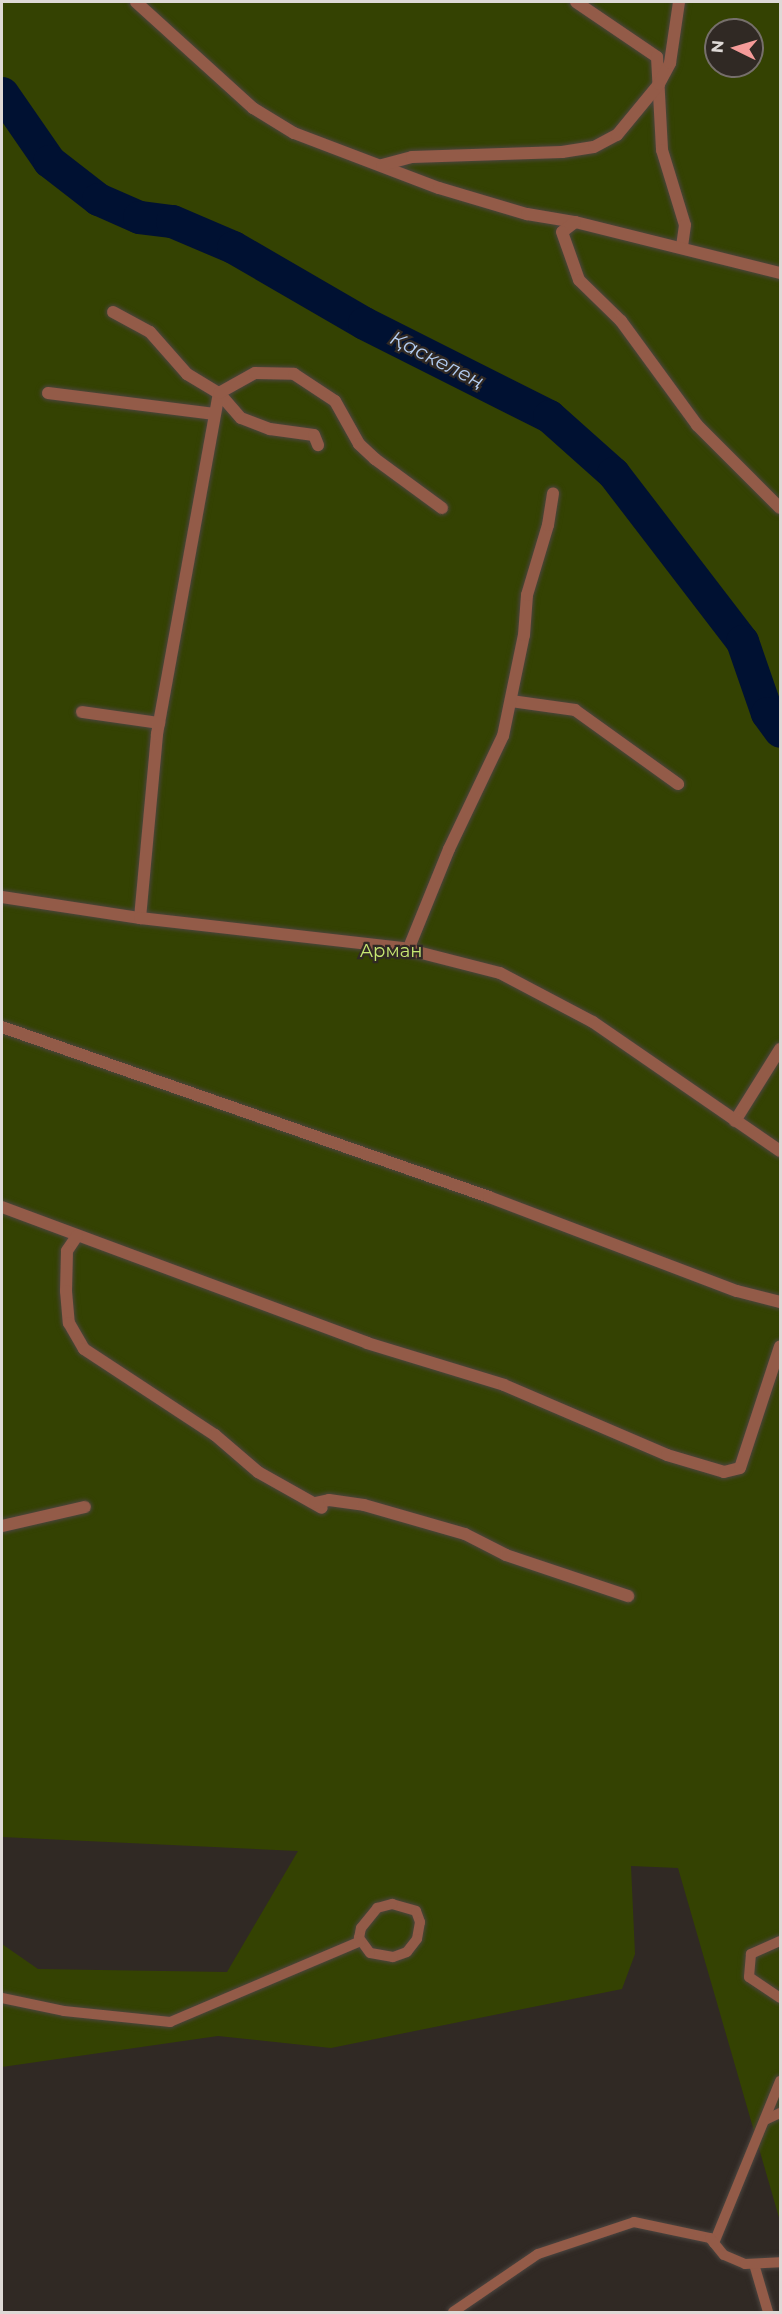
<!DOCTYPE html>
<html>
<head>
<meta charset="utf-8">
<style>
  body { margin:0 }
  #map { position:relative; width:782px; height:2314px; overflow:hidden; background:#302924; font-family:Montserrat,sans-serif }
  div>[style] { position:absolute }
  [style*='--x'] { left:calc(var(--x)*1px); top:calc(var(--y)*1px); width:calc(var(--w)*1px); rotate:calc(var(--a)*1deg) }
  .green>* { inset:0; background:#344202 }
  .river>* { height:33px; margin:-16.5px; padding:0 16.5px; transform-origin:16.5px; border-radius:16.5px; background:#001132 }
  .roads { filter:drop-shadow(0 0 2px #4c4540) drop-shadow(0 0 2px #4c4540) }
  .service>* { height:10px; margin:-5px; padding:0 5px; transform-origin:5px; border-radius:5px; background:#935b48 }
  .minor>* { height:12px; margin:-6px; padding:0 6px; transform-origin:6px; border-radius:6px; background:#935b48 }
  .tertiary>* { height:12px; margin:-6px; padding:0 6px; transform-origin:6px; border-radius:6px; background:#935b48 }
  span { translate:-50% -50%; white-space:nowrap; text-align:center; line-height:1.15; -webkit-text-stroke:4.5px #302924; paint-order:stroke }
  .park-label { font-size:18px; color:#c7e772 }
  .water-label { font-size:20px; color:#b2ccf1; font-style:italic }
  .frame { position:absolute; inset:0; border:3px solid #ded9d6; pointer-events:none }
  .north { position:absolute; left:704px; top:18px; width:60px; height:60px; box-sizing:border-box; background:#302924; border:2px solid #766f6b; border-radius:50%; rotate:275deg; font-size:16px; font-weight:700; line-height:24px; text-align:center; color:#ded9d6 }
  .north::after { content:''; display:block; margin:auto; width:21px; height:27px; background:#f59b99; clip-path:polygon(50% 0,100% 100%,50% 72%,0 100%) }
</style>
</head>
<body>
<div id="map">
  <div class="green">
    <i style="clip-path:polygon(evenodd,2px 2px,780px 2px,780px 2221px,678px 1868px,631px 1866px,635px 1954px,622px 1989px,331px 2048px,218px 2036px,2px 2067px,2px 1944px,38px 1969px,227px 1972px,298px 1851px,2px 1837px,2px 2px,716px 30px,752px 30px,752px 66px,716px 66px,716px 30px)"></i>
  </div>
  <div class="river">
    <i style="--x:2;--y:93;--w:83;--a:55.3"></i>
    <i style="--x:49;--y:161;--w:62;--a:37.8"></i>
    <i style="--x:98;--y:199;--w:45;--a:23.7"></i>
    <i style="--x:139;--y:217;--w:33;--a:7"></i>
    <i style="--x:172;--y:221;--w:66;--a:23.1"></i>
    <i style="--x:233;--y:247;--w:151;--a:30.1"></i>
    <i style="--x:364;--y:323;--w:207;--a:26.7"></i>
    <i style="--x:549;--y:416;--w:86;--a:41.7"></i>
    <i style="--x:613;--y:473;--w:212;--a:52.5"></i>
    <i style="--x:742;--y:641;--w:76;--a:70.9"></i>
    <i style="--x:767;--y:713;--w:22;--a:54"></i>
  </div>
  <div class="roads">
    <div class="service">
      <i style="--x:392;--y:1904;--w:25;--a:16"></i>
      <i style="--x:416;--y:1911;--w:12;--a:70"></i>
      <i style="--x:420;--y:1922;--w:17;--a:100"></i>
      <i style="--x:417;--y:1939;--w:16;--a:128"></i>
      <i style="--x:407;--y:1952;--w:15;--a:160"></i>
      <i style="--x:393;--y:1957;--w:23;--a:-170"></i>
      <i style="--x:370;--y:1953;--w:19;--a:-126"></i>
      <i style="--x:359;--y:1938;--w:10;--a:-79"></i>
      <i style="--x:361;--y:1928;--w:26;--a:-51"></i>
      <i style="--x:377;--y:1908;--w:16;--a:-15"></i>
      <i style="--x:780;--y:1941;--w:32;--a:156"></i>
      <i style="--x:751;--y:1954;--w:23;--a:95"></i>
      <i style="--x:749;--y:1977;--w:37;--a:34"></i>
      <i style="--x:2;--y:1998;--w:63;--a:11.8"></i>
      <i style="--x:64;--y:2011;--w:107;--a:5.9"></i>
      <i style="--x:170;--y:2022;--w:207;--a:-23"></i>
      <i style="--x:765;--y:2120;--w:17;--a:-25"></i>
      <i style="--x:714;--y:2243;--w:175;--a:-67.8"></i>
      <i style="--x:754;--y:2264;--w:50;--a:73.7"></i>
      <i style="--x:453;--y:2312;--w:103;--a:-34.3"></i>
      <i style="--x:538;--y:2254;--w:101;--a:-18.4"></i>
      <i style="--x:634;--y:2222;--w:78;--a:11.9"></i>
      <i style="--x:710;--y:2238;--w:22;--a:51"></i>
      <i style="--x:724;--y:2255;--w:23;--a:23"></i>
      <i style="--x:745;--y:2264;--w:35;--a:-3"></i>
    </div>
    <div class="minor">
      <i style="--x:136;--y:2;--w:158;--a:42.2"></i>
      <i style="--x:253;--y:108;--w:48;--a:31.4"></i>
      <i style="--x:294;--y:133;--w:155;--a:20.8"></i>
      <i style="--x:439;--y:188;--w:92;--a:16.5"></i>
      <i style="--x:527;--y:214;--w:49;--a:9.5"></i>
      <i style="--x:576;--y:2;--w:98;--a:34.2"></i>
      <i style="--x:657;--y:57;--w:93;--a:86.9"></i>
      <i style="--x:662;--y:150;--w:78;--a:73"></i>
      <i style="--x:685;--y:225;--w:21;--a:98"></i>
      <i style="--x:382;--y:165;--w:31;--a:-15"></i>
      <i style="--x:412;--y:157;--w:150;--a:-1.9"></i>
      <i style="--x:562;--y:152;--w:32;--a:-9"></i>
      <i style="--x:594;--y:147;--w:26;--a:-28"></i>
      <i style="--x:617;--y:135;--w:66;--a:-50.5"></i>
      <i style="--x:659;--y:84;--w:24;--a:-62"></i>
      <i style="--x:670;--y:63;--w:62;--a:-81.6"></i>
      <i style="--x:780;--y:273;--w:211;--a:-166"></i>
      <i style="--x:575;--y:222;--w:16;--a:142"></i>
      <i style="--x:562;--y:232;--w:51;--a:70.5"></i>
      <i style="--x:579;--y:280;--w:59;--a:44.3"></i>
      <i style="--x:621;--y:321;--w:129;--a:53.8"></i>
      <i style="--x:697;--y:425;--w:117;--a:45"></i>
      <i style="--x:113;--y:312;--w:42;--a:28.4"></i>
      <i style="--x:150;--y:332;--w:56;--a:48.6"></i>
      <i style="--x:187;--y:374;--w:37;--a:31"></i>
      <i style="--x:219;--y:393;--w:33;--a:49"></i>
      <i style="--x:241;--y:418;--w:31;--a:21"></i>
      <i style="--x:270;--y:429;--w:44;--a:7.8"></i>
      <i style="--x:314;--y:435;--w:11;--a:68"></i>
      <i style="--x:48;--y:393;--w:168;--a:7.2"></i>
      <i style="--x:511;--y:701;--w:65;--a:8"></i>
      <i style="--x:575;--y:710;--w:127;--a:35.7"></i>
      <i style="--x:82;--y:712;--w:78;--a:8.1"></i>
      <i style="--x:140;--y:918;--w:185;--a:-84.7"></i>
      <i style="--x:157;--y:734;--w:347;--a:-79.7"></i>
      <i style="--x:219;--y:393;--w:41;--a:-29.1"></i>
      <i style="--x:255;--y:373;--w:39;--a:1"></i>
      <i style="--x:294;--y:374;--w:49;--a:33.4"></i>
      <i style="--x:335;--y:401;--w:49;--a:60.8"></i>
      <i style="--x:359;--y:444;--w:22;--a:43"></i>
      <i style="--x:375;--y:459;--w:83;--a:36.2"></i>
      <i style="--x:408;--y:950;--w:109;--a:-67.9"></i>
      <i style="--x:449;--y:849;--w:125;--a:-64.5"></i>
      <i style="--x:503;--y:736;--w:103;--a:-78.3"></i>
      <i style="--x:524;--y:635;--w:40;--a:-85.7"></i>
      <i style="--x:527;--y:595;--w:73;--a:-73.3"></i>
      <i style="--x:548;--y:525;--w:32;--a:-81"></i>
      <i style="--x:2;--y:1027;--w:516;--a:19.24"></i>
      <i style="--x:489;--y:1197;--w:265;--a:20.8"></i>
      <i style="--x:737;--y:1291;--w:44;--a:14.3"></i>
      <i style="--x:735;--y:1121;--w:85;--a:-58"></i>
      <i style="--x:2;--y:1207;--w:390;--a:20.4"></i>
      <i style="--x:367;--y:1343;--w:143;--a:17"></i>
      <i style="--x:504;--y:1385;--w:177;--a:23.2"></i>
      <i style="--x:667;--y:1455;--w:59;--a:16.6"></i>
      <i style="--x:724;--y:1472;--w:16;--a:-14"></i>
      <i style="--x:740;--y:1468;--w:128;--a:-71.8"></i>
      <i style="--x:77;--y:1236;--w:18;--a:124"></i>
      <i style="--x:67;--y:1251;--w:40;--a:91.4"></i>
      <i style="--x:66;--y:1291;--w:32;--a:85"></i>
      <i style="--x:69;--y:1323;--w:30;--a:60"></i>
      <i style="--x:84;--y:1349;--w:157;--a:33.3"></i>
      <i style="--x:215;--y:1435;--w:57;--a:40.7"></i>
      <i style="--x:258;--y:1472;--w:73;--a:29.4"></i>
      <i style="--x:315;--y:1503;--w:14;--a:-12"></i>
      <i style="--x:329;--y:1500;--w:35;--a:8"></i>
      <i style="--x:364;--y:1505;--w:105;--a:16"></i>
      <i style="--x:465;--y:1534;--w:46;--a:27.1"></i>
      <i style="--x:506;--y:1555;--w:129;--a:18.6"></i>
      <i style="--x:2;--y:1526;--w:85;--a:-12.9"></i>
    </div>
    <div class="tertiary">
      <i style="--x:2;--y:897;--w:140;--a:8.7"></i>
      <i style="--x:140;--y:918;--w:264;--a:6.5"></i>
      <i style="--x:402;--y:948;--w:101;--a:14.3"></i>
      <i style="--x:500;--y:973;--w:105;--a:27.8"></i>
      <i style="--x:593;--y:1022;--w:227;--a:34.6"></i>
    </div>
  </div>
  <div class="park-label">
    <span style="left:391px;top:951px">Арман</span>
  </div>
  <div class="water-label">
    <span style="left:437px;top:360px;rotate:27deg">Қаскелең</span>
  </div>
  <div class="frame"></div>
  <div class="north">N</div>
</div>
</body>
</html>
